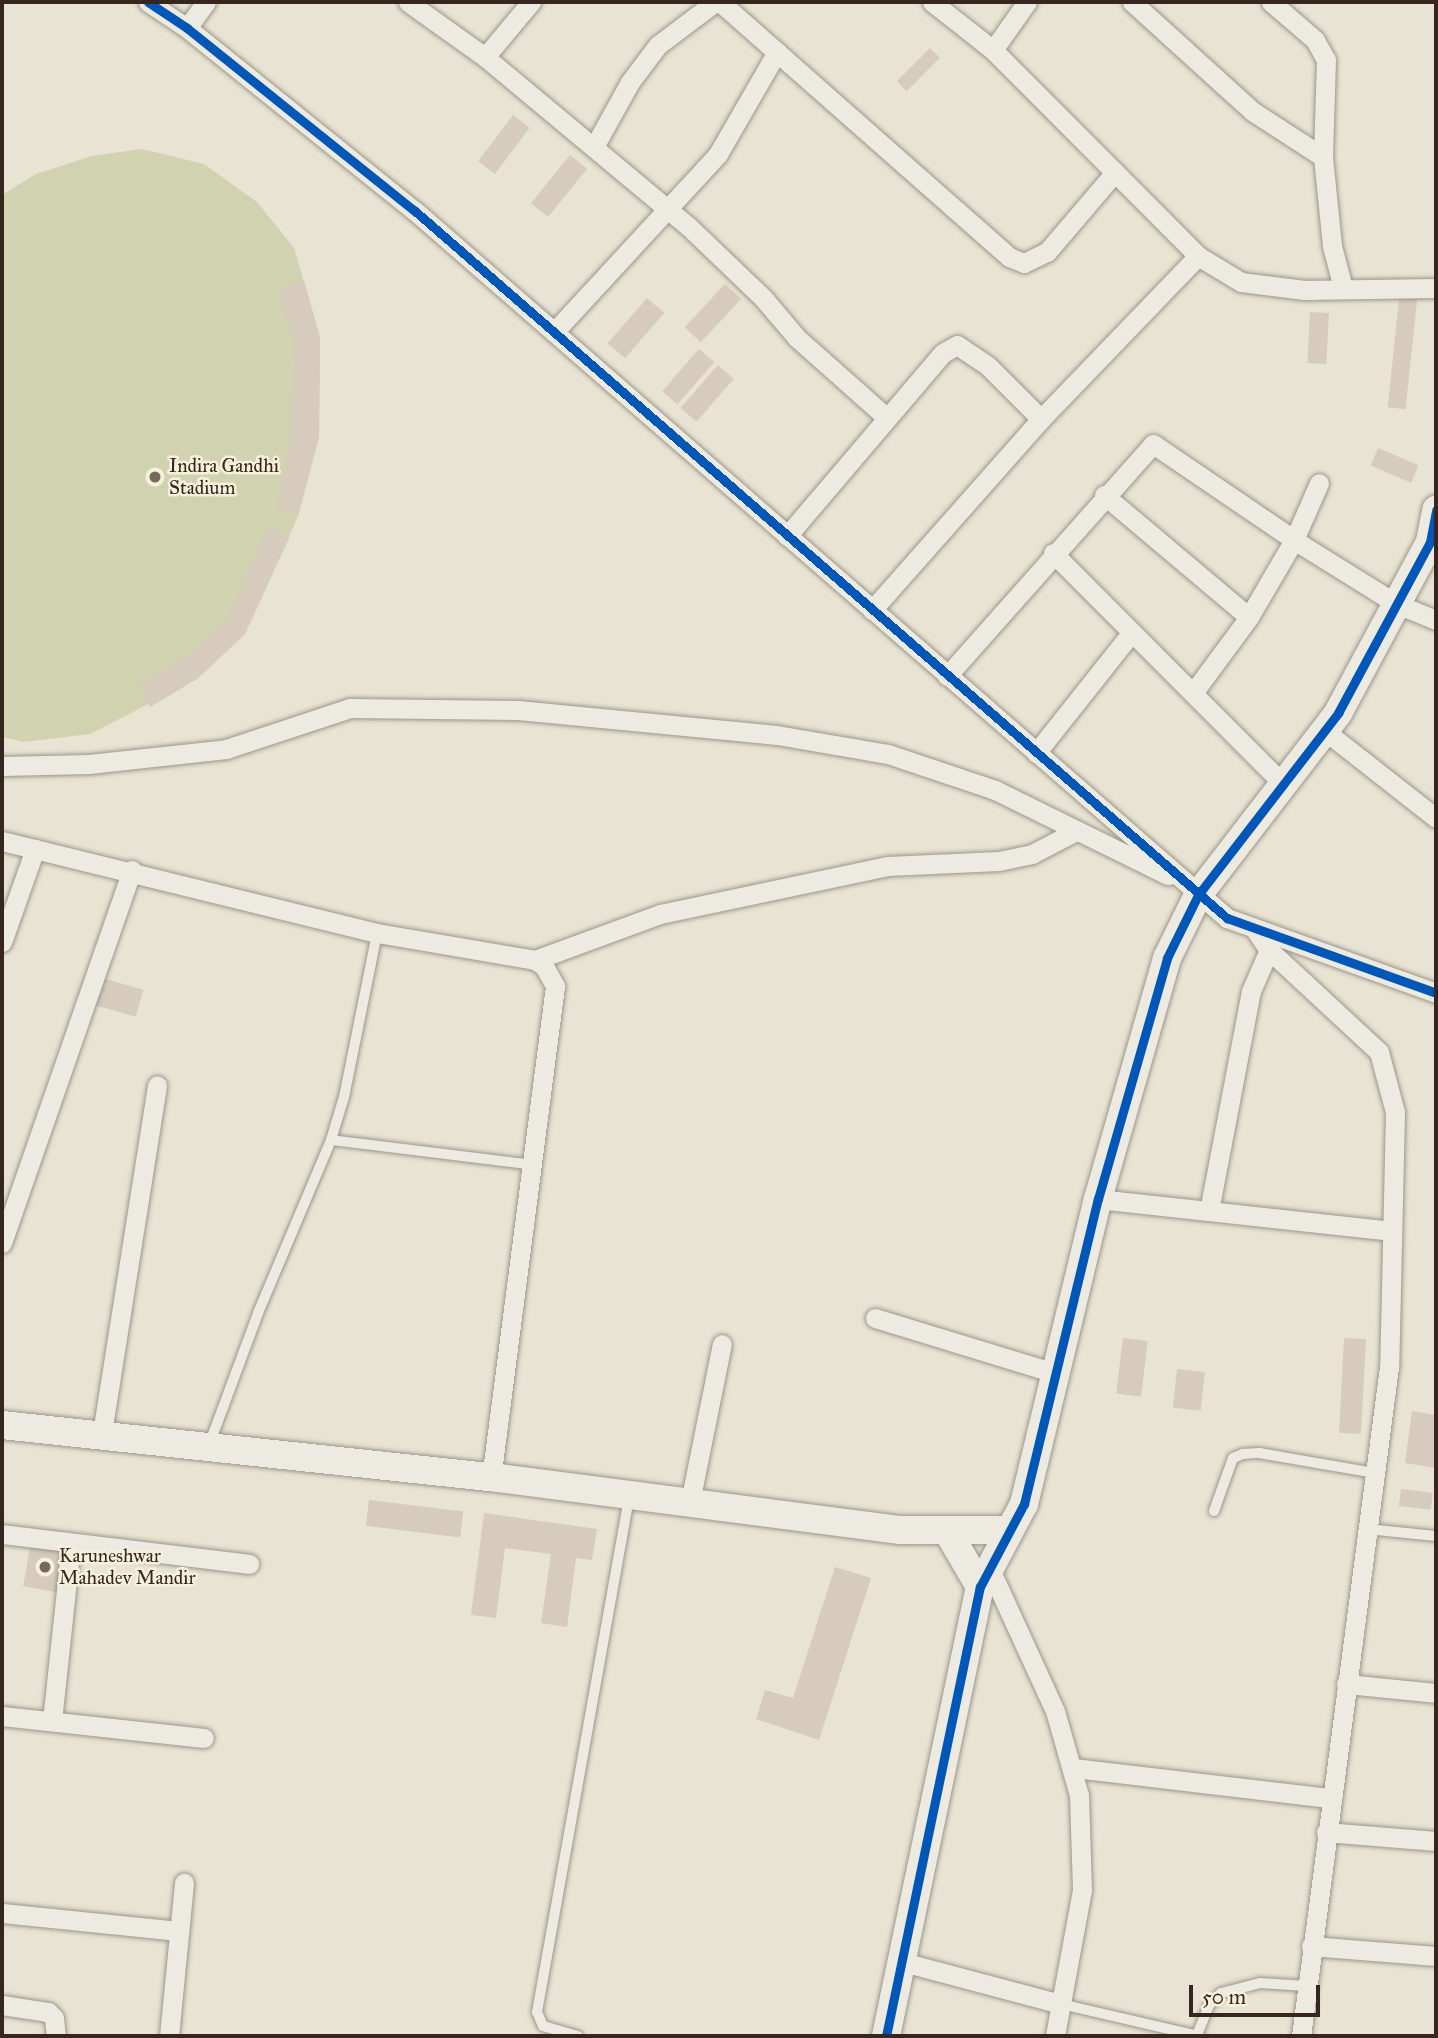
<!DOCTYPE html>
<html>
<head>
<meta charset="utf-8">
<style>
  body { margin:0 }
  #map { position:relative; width:1438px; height:2038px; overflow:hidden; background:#e8e3d2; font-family:"IM FELL Great Primer",serif }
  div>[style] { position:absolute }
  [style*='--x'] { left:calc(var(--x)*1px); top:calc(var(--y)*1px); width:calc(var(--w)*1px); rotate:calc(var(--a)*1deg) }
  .green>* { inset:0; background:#d1d2b0 }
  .building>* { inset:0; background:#d6cbbd; transform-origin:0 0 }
  .roads { filter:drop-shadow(0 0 2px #9b968c) drop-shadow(0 0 2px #9b968c) }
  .lane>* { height:10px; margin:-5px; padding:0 5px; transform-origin:5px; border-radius:5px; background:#edeae1 }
  .street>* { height:19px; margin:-9.5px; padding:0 9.5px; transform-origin:9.5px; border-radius:9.5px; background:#edeae1 }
  .secondary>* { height:28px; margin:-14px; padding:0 14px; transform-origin:14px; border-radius:14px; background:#edeae1 }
  .cycleway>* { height:9px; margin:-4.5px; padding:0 4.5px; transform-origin:4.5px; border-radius:4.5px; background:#0057b8 }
  .dots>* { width:19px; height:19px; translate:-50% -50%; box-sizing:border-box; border:4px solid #f6f0dc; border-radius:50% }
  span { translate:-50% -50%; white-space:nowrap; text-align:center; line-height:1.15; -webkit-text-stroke:5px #f6f0dc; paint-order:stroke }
  .poi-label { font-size:19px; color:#37261d }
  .left { translate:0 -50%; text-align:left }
  .frame { position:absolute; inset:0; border:4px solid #37261d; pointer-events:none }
  .scale { position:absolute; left:1189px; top:1985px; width:131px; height:32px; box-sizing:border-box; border:4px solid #37261d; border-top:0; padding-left:9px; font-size:21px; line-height:24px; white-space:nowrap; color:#37261d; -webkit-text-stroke:5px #f6f0dc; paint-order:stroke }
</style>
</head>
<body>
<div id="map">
  <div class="green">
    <i style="clip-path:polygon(142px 149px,204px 164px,257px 202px,294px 248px,320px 337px,319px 437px,298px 516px,245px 634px,197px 679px,90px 734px,24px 742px,2px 737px,2px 195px,36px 174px,92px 156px)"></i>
  </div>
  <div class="building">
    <i style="left:930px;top:48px;width:14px;height:47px;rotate:45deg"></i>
    <i style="left:513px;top:115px;width:21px;height:58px;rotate:37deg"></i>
    <i style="left:570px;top:155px;width:22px;height:62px;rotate:39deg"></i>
    <i style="clip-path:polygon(304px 281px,320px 337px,319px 437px,298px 516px,276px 507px,291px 438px,295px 344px,278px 288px)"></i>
    <i style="left:725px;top:284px;width:22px;height:59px;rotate:43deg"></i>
    <i style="left:1400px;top:290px;width:18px;height:118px;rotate:6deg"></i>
    <i style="left:647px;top:298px;width:23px;height:60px;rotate:41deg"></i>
    <i style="left:1310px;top:312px;width:19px;height:51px;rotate:3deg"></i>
    <i style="left:699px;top:349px;width:20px;height:56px;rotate:41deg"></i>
    <i style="left:718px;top:365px;width:21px;height:57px;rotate:41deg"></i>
    <i style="left:1378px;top:448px;width:44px;height:19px;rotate:23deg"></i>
    <i style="clip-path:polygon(269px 526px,290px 536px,245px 634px,197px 679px,150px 707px,139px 683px,180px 661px,227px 620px)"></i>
    <i style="left:102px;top:978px;width:43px;height:28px;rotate:16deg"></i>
    <i style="left:1123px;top:1338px;width:25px;height:56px;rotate:7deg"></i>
    <i style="left:1344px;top:1338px;width:22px;height:95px;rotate:3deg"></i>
    <i style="left:1177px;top:1369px;width:28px;height:39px;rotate:6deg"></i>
    <i style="clip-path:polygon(1412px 1411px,1436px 1415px,1436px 1468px,1405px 1463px)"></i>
    <i style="left:1401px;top:1489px;width:32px;height:17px;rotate:7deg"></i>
    <i style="left:369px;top:1500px;width:95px;height:26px;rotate:7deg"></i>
    <i style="clip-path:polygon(484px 1513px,597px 1529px,592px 1560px,576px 1558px,567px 1627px,541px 1623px,551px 1554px,505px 1548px,496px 1618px,471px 1615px)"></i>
    <i style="left:31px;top:1542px;width:36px;height:45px;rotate:10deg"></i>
    <i style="clip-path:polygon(835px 1567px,871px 1578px,819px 1740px,756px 1719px,765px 1690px,793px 1698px)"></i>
  </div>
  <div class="roads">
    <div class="lane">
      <i style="--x:331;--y:1140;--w:205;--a:7"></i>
      <i style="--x:209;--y:1445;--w:141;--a:-69.6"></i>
      <i style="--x:258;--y:1313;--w:188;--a:-67.1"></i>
      <i style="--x:331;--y:1140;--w:45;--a:-73.2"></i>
      <i style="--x:344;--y:1097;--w:167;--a:-78.6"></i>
      <i style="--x:1214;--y:1511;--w:56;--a:-70.3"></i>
      <i style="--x:1233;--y:1458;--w:11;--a:-22"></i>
      <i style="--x:1243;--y:1454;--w:16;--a:-4"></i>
      <i style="--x:1259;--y:1453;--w:118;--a:9.8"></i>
      <i style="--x:1367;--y:1529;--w:69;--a:5.8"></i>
      <i style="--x:1061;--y:2004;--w:142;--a:13.1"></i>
      <i style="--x:1197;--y:2035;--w:32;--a:-68"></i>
      <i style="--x:1209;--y:2005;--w:17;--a:-45"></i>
      <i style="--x:1221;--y:1993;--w:40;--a:-14.4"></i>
      <i style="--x:1260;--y:1983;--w:46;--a:3.7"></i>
      <i style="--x:578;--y:2036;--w:36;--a:-164"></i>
      <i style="--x:543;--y:2026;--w:15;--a:-113"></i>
      <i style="--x:537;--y:2012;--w:522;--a:-79.85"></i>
    </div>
    <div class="street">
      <i style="--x:148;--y:2;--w:47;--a:33.7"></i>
      <i style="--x:187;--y:28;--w:292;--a:38.8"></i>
      <i style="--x:415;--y:211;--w:1077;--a:41.05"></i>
      <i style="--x:1227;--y:918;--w:222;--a:19.7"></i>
      <i style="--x:408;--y:2;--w:95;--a:35.5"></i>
      <i style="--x:485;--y:57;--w:264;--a:39.8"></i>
      <i style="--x:688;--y:226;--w:105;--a:43.8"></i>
      <i style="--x:764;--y:299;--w:51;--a:49.8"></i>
      <i style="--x:797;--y:338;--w:120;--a:41.6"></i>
      <i style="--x:720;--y:2;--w:385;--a:41.4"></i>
      <i style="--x:1009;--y:257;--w:16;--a:22"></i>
      <i style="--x:1024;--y:263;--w:25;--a:-26"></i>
      <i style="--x:1047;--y:252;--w:105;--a:-49.6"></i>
      <i style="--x:932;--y:2;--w:78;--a:38.2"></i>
      <i style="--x:993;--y:50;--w:291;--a:45.1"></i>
      <i style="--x:1198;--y:256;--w:50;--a:31.2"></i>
      <i style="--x:1241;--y:282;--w:64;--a:7.2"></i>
      <i style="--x:1304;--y:290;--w:132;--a:-0.9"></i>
      <i style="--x:1132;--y:2;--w:162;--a:42.2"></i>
      <i style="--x:1252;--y:111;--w:85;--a:32.9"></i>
      <i style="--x:1271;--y:2;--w:58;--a:40.8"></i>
      <i style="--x:1315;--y:40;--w:23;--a:61"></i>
      <i style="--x:1326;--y:60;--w:97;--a:91.8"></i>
      <i style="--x:1323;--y:157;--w:89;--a:84.2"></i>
      <i style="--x:1332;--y:246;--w:43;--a:75.3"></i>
      <i style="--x:187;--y:28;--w:32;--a:-54"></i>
      <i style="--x:993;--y:50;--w:59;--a:-54.7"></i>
      <i style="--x:485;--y:57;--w:72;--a:-50.1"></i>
      <i style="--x:594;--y:147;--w:74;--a:-61"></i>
      <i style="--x:630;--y:82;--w:46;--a:-52.9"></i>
      <i style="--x:658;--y:45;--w:71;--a:-37"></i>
      <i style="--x:554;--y:332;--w:242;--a:-47.3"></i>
      <i style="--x:718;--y:154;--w:118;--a:-60"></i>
      <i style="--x:1104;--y:495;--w:189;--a:40.1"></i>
      <i style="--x:787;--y:536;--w:240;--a:-49.6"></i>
      <i style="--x:943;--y:353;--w:16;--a:-30"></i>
      <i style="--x:957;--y:345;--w:37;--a:34"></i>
      <i style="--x:988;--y:366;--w:75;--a:45"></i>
      <i style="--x:1053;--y:553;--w:327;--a:45.1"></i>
      <i style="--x:872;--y:610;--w:255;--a:-48.5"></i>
      <i style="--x:1041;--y:419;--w:226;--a:-46.1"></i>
      <i style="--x:947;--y:676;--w:310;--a:-48.4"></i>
      <i style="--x:1153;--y:444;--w:171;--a:34.2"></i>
      <i style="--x:1294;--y:540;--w:121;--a:31.9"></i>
      <i style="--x:1397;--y:604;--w:42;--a:22.3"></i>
      <i style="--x:1193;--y:693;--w:94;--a:-53.6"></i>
      <i style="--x:1249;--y:617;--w:89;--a:-59.7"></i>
      <i style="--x:1294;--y:540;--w:62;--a:-66.3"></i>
      <i style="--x:1325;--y:731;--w:141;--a:38.1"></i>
      <i style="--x:1036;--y:753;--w:154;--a:-51.6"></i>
      <i style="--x:2;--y:766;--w:87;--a:-1.3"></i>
      <i style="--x:89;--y:764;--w:138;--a:-6.2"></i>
      <i style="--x:226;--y:749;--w:131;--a:-18.3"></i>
      <i style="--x:350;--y:708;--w:168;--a:0.7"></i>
      <i style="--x:518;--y:710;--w:260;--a:5.5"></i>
      <i style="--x:777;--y:735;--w:113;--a:9.7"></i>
      <i style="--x:888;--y:754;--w:113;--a:18.6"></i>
      <i style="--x:995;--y:790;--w:193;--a:26.2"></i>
      <i style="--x:2;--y:841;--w:386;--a:13.8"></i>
      <i style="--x:377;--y:933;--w:160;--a:9.7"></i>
      <i style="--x:535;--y:960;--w:11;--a:34"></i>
      <i style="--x:544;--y:966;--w:23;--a:61"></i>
      <i style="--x:555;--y:986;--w:495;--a:97.4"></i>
      <i style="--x:1256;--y:931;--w:23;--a:56"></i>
      <i style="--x:1269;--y:950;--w:150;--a:42.8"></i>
      <i style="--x:1379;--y:1052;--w:62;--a:75.1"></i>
      <i style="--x:1395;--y:1112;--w:255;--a:91.3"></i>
      <i style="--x:1389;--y:1367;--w:675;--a:97.49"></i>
      <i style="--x:2;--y:942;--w:99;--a:-70.5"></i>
      <i style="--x:535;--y:960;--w:133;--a:-20.2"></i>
      <i style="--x:660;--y:914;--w:232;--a:-11.9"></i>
      <i style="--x:887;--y:866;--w:112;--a:-2.6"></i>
      <i style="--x:999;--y:861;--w:34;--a:-12"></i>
      <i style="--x:1032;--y:854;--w:47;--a:-27.6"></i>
      <i style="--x:1098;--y:1199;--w:296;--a:6.2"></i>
      <i style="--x:1209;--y:1211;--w:224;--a:-79.2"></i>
      <i style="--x:1251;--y:991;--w:45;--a:-66.3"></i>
      <i style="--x:2;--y:1243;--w:395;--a:-70.8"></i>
      <i style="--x:875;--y:1318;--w:191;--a:17"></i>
      <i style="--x:102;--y:1433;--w:352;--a:-81"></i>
      <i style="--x:690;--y:1502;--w:161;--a:-78.6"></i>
      <i style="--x:2;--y:1534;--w:249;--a:6.9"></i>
      <i style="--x:989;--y:1567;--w:158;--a:65.4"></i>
      <i style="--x:1055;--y:1711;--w:87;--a:74.1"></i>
      <i style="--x:1079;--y:1795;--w:95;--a:88.2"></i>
      <i style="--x:1082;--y:1890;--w:148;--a:100.5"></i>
      <i style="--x:1346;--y:1684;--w:90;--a:5.7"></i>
      <i style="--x:2;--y:1716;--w:203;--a:6.2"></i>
      <i style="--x:52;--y:1721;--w:179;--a:-83.9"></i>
      <i style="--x:1074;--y:1768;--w:258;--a:6.7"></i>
      <i style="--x:1326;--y:1832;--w:110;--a:4.7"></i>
      <i style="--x:2;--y:1913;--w:178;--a:5.8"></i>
      <i style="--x:1311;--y:1946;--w:125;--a:4.6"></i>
      <i style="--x:903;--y:1962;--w:163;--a:14.9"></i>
      <i style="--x:2;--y:2005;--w:47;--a:8.7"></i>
      <i style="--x:48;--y:2012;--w:8;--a:45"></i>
      <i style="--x:54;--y:2018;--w:18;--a:84"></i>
      <i style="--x:169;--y:2036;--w:154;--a:-84.4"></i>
    </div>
    <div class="secondary">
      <i style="--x:2;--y:1425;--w:492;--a:6.1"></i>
      <i style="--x:491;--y:1477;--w:413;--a:7.4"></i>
      <i style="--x:901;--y:1530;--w:108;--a:0"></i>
      <i style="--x:948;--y:1532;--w:64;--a:59.8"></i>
      <i style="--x:886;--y:2036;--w:459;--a:-78.2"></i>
      <i style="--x:980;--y:1587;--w:94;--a:-62.1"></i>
      <i style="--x:1024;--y:1504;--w:314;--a:-76.4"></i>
      <i style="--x:1098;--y:1199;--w:251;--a:-74"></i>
      <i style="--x:1167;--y:958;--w:70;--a:-63.8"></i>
      <i style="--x:1198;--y:895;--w:230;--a:-52.4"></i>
      <i style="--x:1338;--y:713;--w:194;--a:-61.7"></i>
      <i style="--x:1430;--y:542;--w:33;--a:-79"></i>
    </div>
  </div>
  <div class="cycleway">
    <i style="--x:148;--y:2;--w:47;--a:33.7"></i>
    <i style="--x:187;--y:28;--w:292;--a:38.8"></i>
    <i style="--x:415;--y:211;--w:1077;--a:41.05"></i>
    <i style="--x:1227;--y:918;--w:222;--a:19.7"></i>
    <i style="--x:886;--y:2036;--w:459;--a:-78.2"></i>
    <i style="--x:980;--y:1587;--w:94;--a:-62.1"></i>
    <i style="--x:1024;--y:1504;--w:314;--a:-76.4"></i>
    <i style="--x:1098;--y:1199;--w:251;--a:-74"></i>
    <i style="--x:1167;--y:958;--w:70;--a:-63.8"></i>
    <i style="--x:1198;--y:895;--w:230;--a:-52.4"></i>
    <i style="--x:1338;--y:713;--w:194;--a:-61.7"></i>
    <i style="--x:1430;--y:542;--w:33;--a:-79"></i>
  </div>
  <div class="dots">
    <i style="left:155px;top:477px;background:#75685c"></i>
    <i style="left:45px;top:1567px;background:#75685c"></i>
  </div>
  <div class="poi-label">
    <span class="left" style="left:169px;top:477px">Indira Gandhi<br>Stadium</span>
    <span class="left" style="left:59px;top:1567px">Karuneshwar<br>Mahadev Mandir</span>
  </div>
  <div class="frame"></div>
  <div class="scale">50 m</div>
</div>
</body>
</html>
